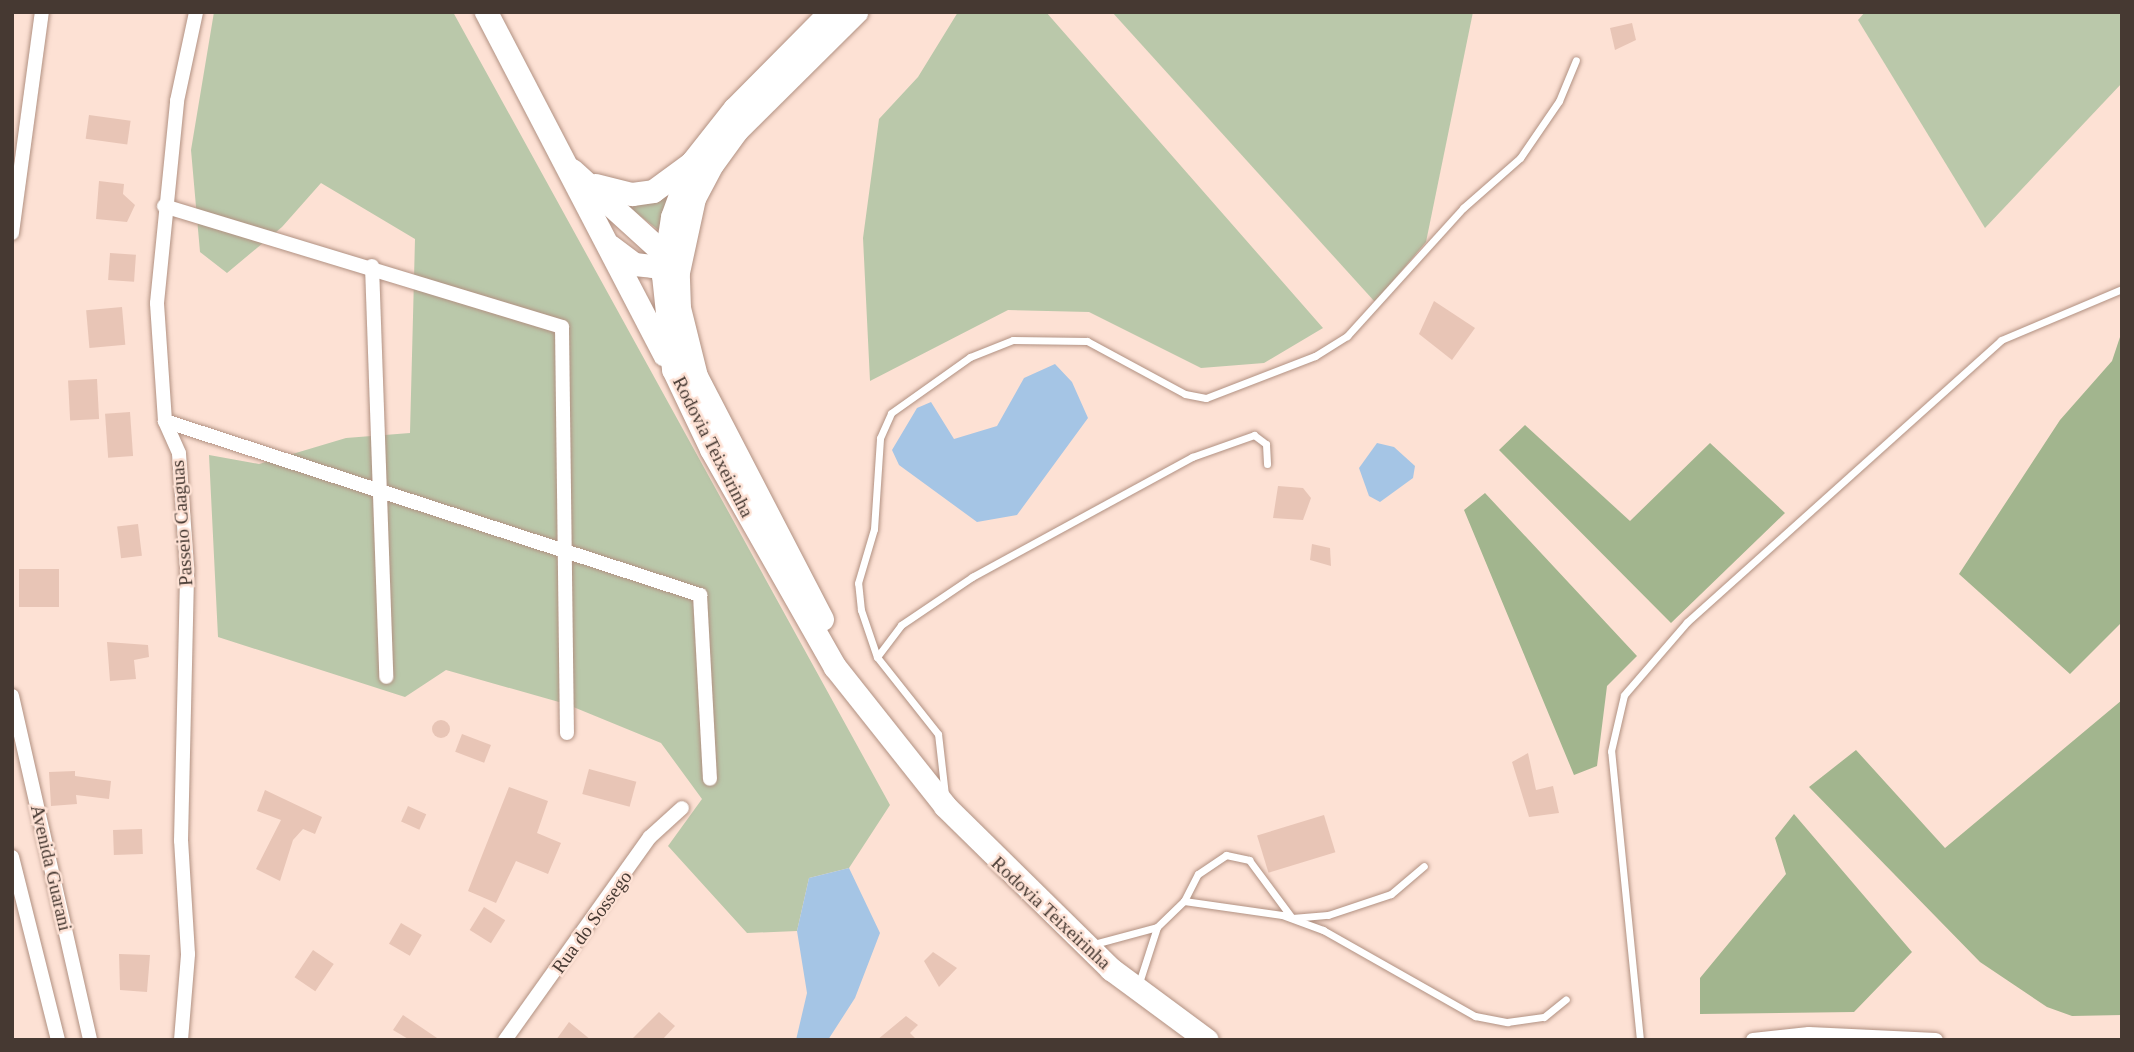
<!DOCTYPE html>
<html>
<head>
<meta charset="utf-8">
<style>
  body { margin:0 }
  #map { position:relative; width:2134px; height:1052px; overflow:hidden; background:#fde1d4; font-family:"Times New Roman",serif }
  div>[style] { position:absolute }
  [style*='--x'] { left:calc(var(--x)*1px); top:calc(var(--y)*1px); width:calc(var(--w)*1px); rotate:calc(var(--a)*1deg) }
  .green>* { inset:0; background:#bac8aa }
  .forest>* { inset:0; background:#a2b58e }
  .water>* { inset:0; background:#a5c5e5 }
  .building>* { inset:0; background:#e8c5b6; transform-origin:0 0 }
  .round { border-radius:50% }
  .roads { filter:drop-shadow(0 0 2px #b19182) drop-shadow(0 0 2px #b19182) }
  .service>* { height:7px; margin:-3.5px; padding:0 3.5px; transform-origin:3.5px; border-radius:3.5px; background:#fff }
  .minor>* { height:14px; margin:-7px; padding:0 7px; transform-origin:7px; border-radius:7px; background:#fff }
  .primary>* { height:23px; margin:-11.5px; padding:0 11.5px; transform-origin:11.5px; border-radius:11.5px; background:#fff }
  span { translate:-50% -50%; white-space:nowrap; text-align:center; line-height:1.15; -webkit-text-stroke:5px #fde1d4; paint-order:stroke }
  .street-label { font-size:19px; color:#463932 }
  .frame { position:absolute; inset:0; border:14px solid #463932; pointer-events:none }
</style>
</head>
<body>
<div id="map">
  <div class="green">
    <i style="clip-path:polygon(214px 12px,453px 12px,890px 805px,849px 868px,809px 878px,797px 931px,747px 933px,668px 846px,702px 799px,661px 743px,566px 704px,446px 670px,405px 697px,218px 637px,209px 455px,259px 464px,346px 438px,410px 433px,415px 239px,321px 183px,282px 227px,227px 273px,200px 252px,191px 150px)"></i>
    <i style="clip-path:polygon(958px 12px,1046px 12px,1323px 328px,1264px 363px,1201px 368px,1089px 312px,1008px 310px,870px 381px,863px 238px,879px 119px,918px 77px)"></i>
    <i style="clip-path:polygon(1112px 12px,1473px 12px,1426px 242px,1375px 302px)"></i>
    <i style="clip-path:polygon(1865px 12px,2122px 12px,2122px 83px,1985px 228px,1858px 20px)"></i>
    <i style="clip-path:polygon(671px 191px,661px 232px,621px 201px)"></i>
  </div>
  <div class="forest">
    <i style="clip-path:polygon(2122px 331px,2122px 622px,2070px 674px,1959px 574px,2060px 420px,2112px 361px)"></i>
    <i style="clip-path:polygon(1525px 425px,1630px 521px,1710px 443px,1785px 513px,1671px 623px,1499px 450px)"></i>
    <i style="clip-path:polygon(1485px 493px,1637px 656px,1607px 686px,1597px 766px,1574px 775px,1464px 510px)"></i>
    <i style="clip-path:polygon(2122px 700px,2122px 1015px,2072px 1016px,2047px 1007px,1980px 962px,1809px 787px,1856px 750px,1945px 848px)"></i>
    <i style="clip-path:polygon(1794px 814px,1912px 952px,1854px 1012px,1700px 1014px,1700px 978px,1786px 874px,1775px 838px)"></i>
  </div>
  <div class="water">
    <i style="clip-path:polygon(1055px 364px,1072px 382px,1088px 418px,1017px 515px,977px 522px,899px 465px,892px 450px,917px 408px,931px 402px,954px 439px,997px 426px,1024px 378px)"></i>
    <i style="clip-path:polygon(1377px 443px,1394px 447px,1415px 466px,1413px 478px,1380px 502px,1369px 496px,1359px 468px)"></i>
    <i style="clip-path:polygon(849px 868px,880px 933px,855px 998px,828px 1040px,796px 1040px,807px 993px,797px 931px,809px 878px)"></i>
  </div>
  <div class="building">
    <i style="clip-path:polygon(1632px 23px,1636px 40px,1615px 50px,1610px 28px)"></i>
    <i style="left:89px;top:115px;width:42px;height:24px;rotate:8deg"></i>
    <i style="clip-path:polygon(99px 181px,124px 184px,123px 194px,135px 205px,127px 222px,96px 219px)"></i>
    <i style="left:110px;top:253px;width:26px;height:27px;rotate:4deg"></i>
    <i style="clip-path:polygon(1434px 301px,1475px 328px,1452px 360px,1419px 334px)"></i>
    <i style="left:122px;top:307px;width:38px;height:36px;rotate:85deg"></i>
    <i style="left:97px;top:379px;width:40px;height:29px;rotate:87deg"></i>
    <i style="left:130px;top:412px;width:44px;height:25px;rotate:86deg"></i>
    <i style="clip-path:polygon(1278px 486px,1303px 488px,1311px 498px,1303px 520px,1273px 518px)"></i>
    <i style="left:138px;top:524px;width:32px;height:21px;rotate:83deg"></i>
    <i style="clip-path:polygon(1312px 544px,1330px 548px,1331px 566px,1310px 560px)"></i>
    <i style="left:59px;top:569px;width:38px;height:40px;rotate:90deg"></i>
    <i style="clip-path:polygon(107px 642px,148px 645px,149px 657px,134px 660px,136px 679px,110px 681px)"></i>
    <i class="round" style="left:432px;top:720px;width:18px;height:18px"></i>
    <i style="left:462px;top:734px;width:31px;height:19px;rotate:21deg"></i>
    <i style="clip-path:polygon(1528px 753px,1536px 790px,1553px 786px,1559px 813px,1529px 817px,1512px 762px)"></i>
    <i style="left:589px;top:769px;width:49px;height:26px;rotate:15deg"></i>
    <i style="clip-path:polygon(75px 771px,75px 776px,111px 781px,109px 799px,76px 795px,77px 804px,51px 806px,49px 772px)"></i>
    <i style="clip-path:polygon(509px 787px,548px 801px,537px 833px,561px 843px,548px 874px,516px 861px,496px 903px,468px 891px)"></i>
    <i style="clip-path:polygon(265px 790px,322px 817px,315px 834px,303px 829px,293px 840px,280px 881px,256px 869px,281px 820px,257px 811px)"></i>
    <i style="left:408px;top:806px;width:20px;height:17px;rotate:24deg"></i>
    <i style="left:1324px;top:815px;width:39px;height:70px;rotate:73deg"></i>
    <i style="left:142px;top:829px;width:25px;height:29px;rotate:88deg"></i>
    <i style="left:484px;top:907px;width:25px;height:27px;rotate:32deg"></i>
    <i style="left:401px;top:923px;width:24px;height:24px;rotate:30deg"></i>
    <i style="left:313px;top:950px;width:25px;height:33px;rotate:34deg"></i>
    <i style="clip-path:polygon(933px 952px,957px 968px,939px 987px,924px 961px)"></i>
    <i style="clip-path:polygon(119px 954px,150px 955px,147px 992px,120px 990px)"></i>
    <i style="clip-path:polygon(659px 1012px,675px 1026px,662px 1040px,631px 1040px)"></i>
    <i style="clip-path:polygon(403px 1015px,440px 1040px,410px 1040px,393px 1030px)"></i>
    <i style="clip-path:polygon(906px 1016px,918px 1025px,910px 1033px,917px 1040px,877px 1040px)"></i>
    <i style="clip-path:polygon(569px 1022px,591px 1040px,556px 1040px)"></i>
  </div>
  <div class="roads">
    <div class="service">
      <i style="--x:877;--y:657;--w:40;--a:-53"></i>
      <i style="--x:901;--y:625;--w:86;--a:-34.1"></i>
      <i style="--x:972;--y:577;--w:251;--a:-28.6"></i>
      <i style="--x:1192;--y:457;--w:66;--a:-19.5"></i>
      <i style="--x:1254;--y:435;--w:15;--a:37"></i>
      <i style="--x:1266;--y:444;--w:20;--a:87"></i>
      <i style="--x:945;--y:795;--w:61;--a:-96.5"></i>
      <i style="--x:938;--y:734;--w:98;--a:-128.4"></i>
      <i style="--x:877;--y:657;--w:50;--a:-108.8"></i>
      <i style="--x:861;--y:610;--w:27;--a:-96"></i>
      <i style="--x:858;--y:583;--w:56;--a:-73.5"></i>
      <i style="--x:874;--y:529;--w:91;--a:-86.2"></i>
      <i style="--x:880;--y:438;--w:27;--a:-66"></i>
      <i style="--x:891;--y:413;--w:97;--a:-35.3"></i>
      <i style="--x:970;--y:357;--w:46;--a:-21.6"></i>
      <i style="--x:1013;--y:340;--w:74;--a:0.8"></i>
      <i style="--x:1087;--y:341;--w:111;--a:28.4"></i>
      <i style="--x:1185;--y:394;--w:21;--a:11"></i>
      <i style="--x:1206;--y:398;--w:117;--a:-21.1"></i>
      <i style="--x:1315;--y:356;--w:38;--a:-32"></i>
      <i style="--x:1347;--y:336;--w:173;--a:-47.8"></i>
      <i style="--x:1463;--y:208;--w:76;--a:-41.3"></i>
      <i style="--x:1520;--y:158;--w:69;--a:-55.6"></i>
      <i style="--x:1559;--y:101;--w:44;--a:-67.5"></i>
      <i style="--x:1184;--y:901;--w:30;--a:-63"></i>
      <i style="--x:1198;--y:874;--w:34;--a:-34"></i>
      <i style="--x:1226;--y:855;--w:24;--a:12"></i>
      <i style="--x:1249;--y:860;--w:72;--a:53.4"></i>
      <i style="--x:1292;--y:918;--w:36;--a:-5"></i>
      <i style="--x:1328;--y:915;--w:66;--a:-18.4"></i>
      <i style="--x:1391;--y:894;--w:43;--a:-40.3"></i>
      <i style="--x:1094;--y:944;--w:65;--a:-15.1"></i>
      <i style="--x:1138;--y:986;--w:62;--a:-72.1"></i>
      <i style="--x:1157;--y:927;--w:37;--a:-44"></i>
      <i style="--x:1184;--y:901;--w:99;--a:8.1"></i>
      <i style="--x:1282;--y:915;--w:44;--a:20.1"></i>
      <i style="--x:1323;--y:930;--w:175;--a:29.5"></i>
      <i style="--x:1475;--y:1016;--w:33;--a:11"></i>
      <i style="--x:1507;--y:1022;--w:37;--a:-8"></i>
      <i style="--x:1544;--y:1017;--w:28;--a:-39"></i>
      <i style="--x:1640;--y:1040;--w:290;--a:-95.7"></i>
      <i style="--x:1611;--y:751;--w:57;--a:-76.9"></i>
      <i style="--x:1624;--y:695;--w:96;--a:-49.2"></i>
      <i style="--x:1687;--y:622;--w:422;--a:-41.9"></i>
      <i style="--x:2001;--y:340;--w:131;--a:-22.9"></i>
    </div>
    <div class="minor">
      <i style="--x:164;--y:206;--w:416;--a:16.9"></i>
      <i style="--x:562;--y:327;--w:406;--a:89.3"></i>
      <i style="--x:12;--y:233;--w:223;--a:-82.3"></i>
      <i style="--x:372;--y:266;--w:411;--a:88"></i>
      <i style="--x:165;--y:421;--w:563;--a:18.02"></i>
      <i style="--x:700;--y:595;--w:184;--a:86.9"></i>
      <i style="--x:12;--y:696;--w:353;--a:77.2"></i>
      <i style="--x:12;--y:857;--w:189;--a:75.9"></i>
      <i style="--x:181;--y:1040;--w:86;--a:-85.3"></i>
      <i style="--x:188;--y:954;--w:113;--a:-93.5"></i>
      <i style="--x:181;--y:841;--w:273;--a:-88.7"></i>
      <i style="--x:187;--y:568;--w:115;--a:-94"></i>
      <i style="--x:179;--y:453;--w:35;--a:-114"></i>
      <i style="--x:165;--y:421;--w:118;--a:-93.9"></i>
      <i style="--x:157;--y:303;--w:203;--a:-84.3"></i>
      <i style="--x:177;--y:101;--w:91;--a:-77.9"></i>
      <i style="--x:505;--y:1040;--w:249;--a:-54.5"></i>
      <i style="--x:650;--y:837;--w:43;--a:-42.2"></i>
      <i style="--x:1753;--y:1040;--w:56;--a:-6.1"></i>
      <i style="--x:1809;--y:1034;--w:127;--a:2.7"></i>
    </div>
    <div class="primary">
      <i style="--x:486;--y:12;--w:386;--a:62.5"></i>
      <i style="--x:830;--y:12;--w:136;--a:134.7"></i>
      <i style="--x:734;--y:109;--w:68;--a:128.4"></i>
      <i style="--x:692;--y:162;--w:59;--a:110"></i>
      <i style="--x:672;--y:217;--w:59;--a:98.8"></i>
      <i style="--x:663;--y:275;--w:95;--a:83.9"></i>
      <i style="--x:673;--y:369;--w:89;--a:64.6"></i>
      <i style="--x:711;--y:449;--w:251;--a:60.4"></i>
      <i style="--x:835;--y:667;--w:177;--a:51.6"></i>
      <i style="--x:945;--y:806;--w:233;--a:44.5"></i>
      <i style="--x:1111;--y:969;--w:119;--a:36.5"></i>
      <i style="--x:572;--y:170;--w:135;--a:42.3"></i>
      <i style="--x:595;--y:185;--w:38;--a:14"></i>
      <i style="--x:632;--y:194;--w:21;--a:-8"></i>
      <i style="--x:653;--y:191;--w:46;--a:-36.1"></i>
      <i style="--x:610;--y:246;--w:30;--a:37"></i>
      <i style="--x:634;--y:264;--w:18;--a:6"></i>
      <i style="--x:652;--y:266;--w:25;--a:-43"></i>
      <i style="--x:822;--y:619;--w:274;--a:-117.4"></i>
      <i style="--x:696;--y:376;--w:70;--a:-104"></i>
      <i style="--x:679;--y:308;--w:36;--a:-92"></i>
      <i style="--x:678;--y:272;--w:76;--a:-77.8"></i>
      <i style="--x:694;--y:198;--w:40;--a:-62"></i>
      <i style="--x:713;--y:163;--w:41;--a:-54"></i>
      <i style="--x:737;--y:130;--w:168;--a:-44.8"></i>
    </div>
  </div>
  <div class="street-label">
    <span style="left:713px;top:447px;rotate:63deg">Rodovia Teixeirinha</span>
    <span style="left:182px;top:523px;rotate:-94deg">Passeio Caaguas</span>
    <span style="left:51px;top:868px;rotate:77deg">Avenida Guarani</span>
    <span style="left:1051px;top:913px;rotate:43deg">Rodovia Teixeirinha</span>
    <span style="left:592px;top:922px;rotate:-54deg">Rua do Sossego</span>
  </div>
  <div class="frame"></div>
</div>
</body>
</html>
